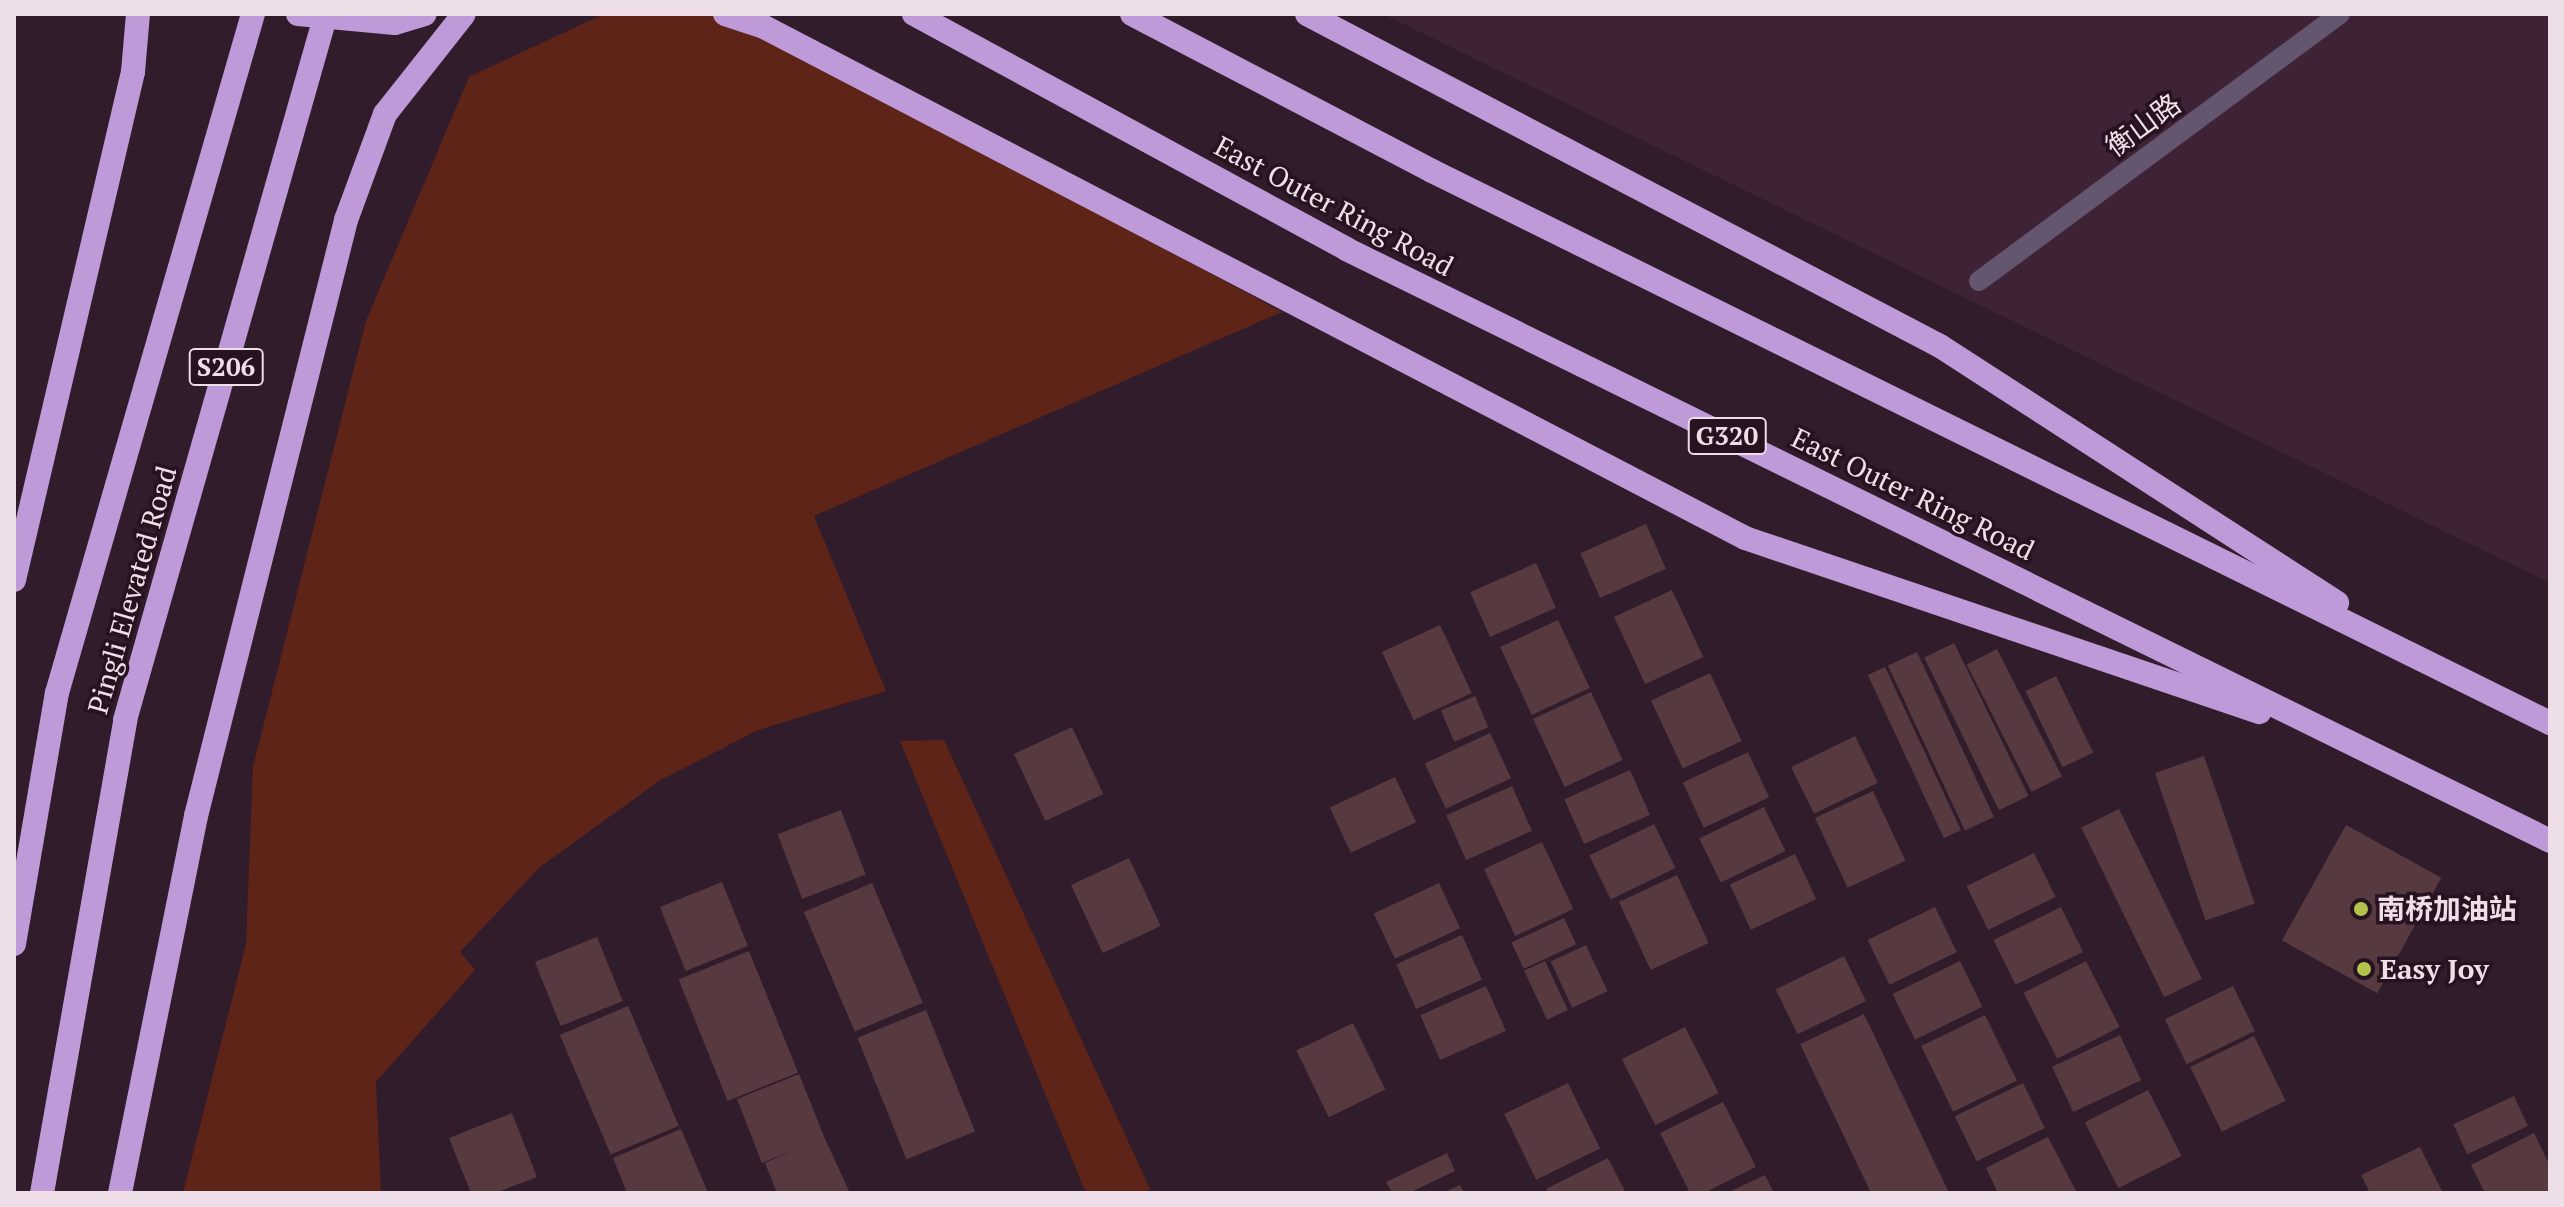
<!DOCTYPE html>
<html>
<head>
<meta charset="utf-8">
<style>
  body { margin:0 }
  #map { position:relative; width:2564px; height:1207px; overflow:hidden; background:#311c2b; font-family:"PT Serif","Noto Sans SC",serif }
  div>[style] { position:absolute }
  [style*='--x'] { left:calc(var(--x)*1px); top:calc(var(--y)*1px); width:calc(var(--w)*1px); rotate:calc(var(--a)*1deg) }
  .built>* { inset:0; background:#3e2235 }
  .green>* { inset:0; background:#5f2418 }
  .building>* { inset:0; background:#573a40; transform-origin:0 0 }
  .street>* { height:20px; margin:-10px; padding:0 10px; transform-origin:10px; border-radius:10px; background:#65566f }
  .highway>* { height:24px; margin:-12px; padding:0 12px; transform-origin:12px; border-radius:12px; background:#bf9ad8 }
  .highway-bridge>* { height:24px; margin:-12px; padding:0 12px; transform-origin:12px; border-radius:12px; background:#bf9ad8 }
  .dots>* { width:22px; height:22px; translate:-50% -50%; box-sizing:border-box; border:4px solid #271221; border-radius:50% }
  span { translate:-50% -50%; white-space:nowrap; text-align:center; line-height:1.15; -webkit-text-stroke:7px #271221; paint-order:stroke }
  .shield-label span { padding:2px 6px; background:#271221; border:2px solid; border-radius:6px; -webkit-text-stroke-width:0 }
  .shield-label { font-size:26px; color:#eddee7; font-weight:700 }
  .street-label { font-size:28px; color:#eddee7 }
  .poi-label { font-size:28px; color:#eddee7; font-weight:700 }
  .left { translate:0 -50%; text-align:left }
  .frame { position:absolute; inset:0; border:16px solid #eddee7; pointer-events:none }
</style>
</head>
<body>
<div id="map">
  <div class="built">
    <i style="clip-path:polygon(1383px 14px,2550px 14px,2550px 583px)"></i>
  </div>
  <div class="green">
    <i style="clip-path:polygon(604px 14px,711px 14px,765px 34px,1282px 312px,814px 516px,886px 691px,758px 730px,659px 781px,540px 867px,460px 952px,475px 970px,376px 1082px,381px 1193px,183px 1193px,246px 944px,253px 767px,366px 321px,469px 77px)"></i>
    <i style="clip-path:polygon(944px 740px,1150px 1189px,1143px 1193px,1086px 1193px,900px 741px)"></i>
  </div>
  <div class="building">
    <i style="left:1646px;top:524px;width:49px;height:72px;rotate:66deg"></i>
    <i style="left:1536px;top:563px;width:49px;height:72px;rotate:66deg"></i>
    <i style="left:1672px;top:590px;width:74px;height:64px;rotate:65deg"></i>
    <i style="left:1558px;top:620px;width:75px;height:64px;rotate:65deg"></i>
    <i style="left:1440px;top:625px;width:75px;height:64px;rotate:65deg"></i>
    <i style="left:1954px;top:643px;width:170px;height:33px;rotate:64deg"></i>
    <i style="left:1997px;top:649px;width:143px;height:34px;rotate:63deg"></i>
    <i style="left:1917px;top:652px;width:182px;height:32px;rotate:65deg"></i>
    <i style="left:1885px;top:667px;width:180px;height:19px;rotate:65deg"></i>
    <i style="left:1710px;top:673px;width:75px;height:65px;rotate:65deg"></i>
    <i style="left:2056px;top:676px;width:85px;height:34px;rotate:64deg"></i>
    <i style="left:1591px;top:692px;width:75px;height:64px;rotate:65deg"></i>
    <i style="left:1475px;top:696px;width:34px;height:37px;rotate:67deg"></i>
    <i style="left:1072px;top:727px;width:74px;height:64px;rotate:65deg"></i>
    <i style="left:1490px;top:733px;width:50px;height:72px;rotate:65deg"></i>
    <i style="left:1855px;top:736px;width:52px;height:71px;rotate:64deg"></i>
    <i style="left:1748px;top:752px;width:50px;height:72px;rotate:65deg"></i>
    <i style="left:2204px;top:756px;width:156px;height:52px;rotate:71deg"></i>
    <i style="left:1630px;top:770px;width:49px;height:72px;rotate:66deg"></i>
    <i style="left:1395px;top:777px;width:50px;height:72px;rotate:65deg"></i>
    <i style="left:1512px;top:786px;width:49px;height:72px;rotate:66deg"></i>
    <i style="left:1873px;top:791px;width:77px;height:64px;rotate:65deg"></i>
    <i style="left:1764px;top:807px;width:49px;height:72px;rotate:64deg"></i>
    <i style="left:2119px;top:809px;width:189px;height:42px;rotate:64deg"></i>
    <i style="left:841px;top:810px;width:69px;height:68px;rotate:69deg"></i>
    <i style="left:1654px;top:824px;width:49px;height:72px;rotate:64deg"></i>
    <i style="left:2346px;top:825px;width:109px;height:132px;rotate:29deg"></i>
    <i style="left:1542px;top:842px;width:74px;height:64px;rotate:65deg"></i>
    <i style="left:2034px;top:853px;width:49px;height:75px;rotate:64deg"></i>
    <i style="left:1795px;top:854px;width:50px;height:72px;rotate:65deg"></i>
    <i style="left:1129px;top:858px;width:75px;height:64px;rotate:65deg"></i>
    <i style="left:1677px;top:875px;width:75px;height:64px;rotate:65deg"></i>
    <i style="left:722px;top:882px;width:69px;height:67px;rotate:68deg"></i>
    <i style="left:872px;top:883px;width:130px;height:74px;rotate:67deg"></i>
    <i style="left:1439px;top:883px;width:50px;height:72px;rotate:65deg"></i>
    <i style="left:1935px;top:907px;width:50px;height:75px;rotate:64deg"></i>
    <i style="left:2061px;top:907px;width:50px;height:75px;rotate:64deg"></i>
    <i style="left:1564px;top:918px;width:29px;height:58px;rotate:65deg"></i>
    <i style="left:1462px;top:935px;width:49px;height:72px;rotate:66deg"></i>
    <i style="left:597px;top:937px;width:69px;height:67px;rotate:68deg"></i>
    <i style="left:1586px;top:945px;width:51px;height:39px;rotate:65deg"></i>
    <i style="left:749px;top:951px;width:131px;height:76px;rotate:68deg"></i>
    <i style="left:1844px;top:956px;width:50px;height:76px;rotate:64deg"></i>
    <i style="left:1545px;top:961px;width:54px;height:23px;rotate:65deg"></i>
    <i style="left:1960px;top:961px;width:51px;height:75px;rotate:64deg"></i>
    <i style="left:2086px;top:961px;width:74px;height:70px;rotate:63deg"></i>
    <i style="left:1486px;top:986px;width:49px;height:72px;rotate:66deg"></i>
    <i style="left:2233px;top:986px;width:50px;height:76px;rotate:64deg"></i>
    <i style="left:628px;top:1006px;width:130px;height:74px;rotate:67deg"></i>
    <i style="left:926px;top:1010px;width:131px;height:74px;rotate:68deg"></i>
    <i style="clip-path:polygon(1864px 1014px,1949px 1193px,1871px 1193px,1800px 1044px)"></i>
    <i style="left:1985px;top:1015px;width:73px;height:71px;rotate:64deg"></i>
    <i style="left:1353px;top:1023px;width:74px;height:63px;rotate:64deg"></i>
    <i style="left:1685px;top:1027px;width:74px;height:71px;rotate:63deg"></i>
    <i style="left:2120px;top:1035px;width:50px;height:75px;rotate:65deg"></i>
    <i style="left:2254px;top:1036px;width:72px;height:71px;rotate:64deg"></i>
    <i style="clip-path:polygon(799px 1074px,825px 1139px,850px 1193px,777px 1193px,765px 1163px,796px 1149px,762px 1163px,737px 1099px)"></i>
    <i style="left:1568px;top:1083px;width:73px;height:71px;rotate:64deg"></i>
    <i style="left:2023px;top:1083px;width:50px;height:76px;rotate:64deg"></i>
    <i style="left:2148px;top:1090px;width:74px;height:71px;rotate:63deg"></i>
    <i style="left:2514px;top:1096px;width:33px;height:67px;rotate:65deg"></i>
    <i style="clip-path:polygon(1723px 1102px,1756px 1167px,1704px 1193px,1690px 1193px,1660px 1133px)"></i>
    <i style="clip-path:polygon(512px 1113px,537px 1177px,495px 1193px,471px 1193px,449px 1138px)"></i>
    <i style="clip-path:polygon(681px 1129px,708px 1193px,627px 1193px,613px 1158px)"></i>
    <i style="clip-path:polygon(2534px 1133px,2550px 1166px,2550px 1193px,2485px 1193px,2471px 1165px)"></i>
    <i style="clip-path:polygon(2048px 1137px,2077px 1193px,1998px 1193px,1986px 1168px)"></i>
    <i style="clip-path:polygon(2420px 1147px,2443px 1193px,2370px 1193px,2361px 1175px)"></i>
    <i style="clip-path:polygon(1447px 1153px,1455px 1171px,1409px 1193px,1392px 1193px,1386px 1182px)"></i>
    <i style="clip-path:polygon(1608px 1158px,1626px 1193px,1548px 1193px,1546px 1189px)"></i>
    <i style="clip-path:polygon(1765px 1175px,1774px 1193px,1727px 1193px)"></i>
    <i style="clip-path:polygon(1460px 1185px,1464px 1193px,1443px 1193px)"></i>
  </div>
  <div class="street">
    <i style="--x:1979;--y:281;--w:449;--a:-36.5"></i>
  </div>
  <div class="highway">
    <i style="--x:298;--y:14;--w:97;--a:5.3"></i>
    <i style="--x:395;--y:23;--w:31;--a:-17"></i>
    <i style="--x:725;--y:14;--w:41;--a:18.4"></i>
    <i style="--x:764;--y:27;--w:1106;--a:27.51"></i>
    <i style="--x:1745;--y:538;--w:543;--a:18.7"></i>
    <i style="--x:914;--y:14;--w:492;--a:28.5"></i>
    <i style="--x:1346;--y:249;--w:1342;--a:26.18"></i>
    <i style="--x:1132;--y:14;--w:339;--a:27.6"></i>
    <i style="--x:1432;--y:171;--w:1247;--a:26.28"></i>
    <i style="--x:1307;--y:14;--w:715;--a:27.68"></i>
    <i style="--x:1940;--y:346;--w:473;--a:32.9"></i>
    <i style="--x:14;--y:580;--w:522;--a:-76.82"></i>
    <i style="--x:133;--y:72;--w:58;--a:-85.1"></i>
    <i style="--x:14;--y:944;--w:255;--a:-80.3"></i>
    <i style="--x:57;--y:693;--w:707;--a:-73.9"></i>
    <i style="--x:42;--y:1193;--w:480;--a:-80"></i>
    <i style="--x:120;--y:1193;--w:385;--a:-78.6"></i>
    <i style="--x:196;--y:816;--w:615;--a:-75.87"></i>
    <i style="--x:346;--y:220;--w:113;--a:-69.8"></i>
    <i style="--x:385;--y:114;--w:127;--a:-51.7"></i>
  </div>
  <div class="highway-bridge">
    <i style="--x:125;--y:720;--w:734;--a:-74.11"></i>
  </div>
  <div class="dots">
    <i style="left:2361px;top:909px;background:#b3c24b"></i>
    <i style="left:2364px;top:969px;background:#b3c24b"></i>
  </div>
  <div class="shield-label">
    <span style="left:226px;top:367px">S206</span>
    <span style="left:1727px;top:436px">G320</span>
  </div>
  <div class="street-label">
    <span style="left:2143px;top:125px;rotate:-36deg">衡山路</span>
    <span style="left:1334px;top:206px;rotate:28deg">East Outer Ring Road</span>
    <span style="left:1913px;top:494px;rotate:26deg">East Outer Ring Road</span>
    <span style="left:132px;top:590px;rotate:-74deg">Pingli Elevated Road</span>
  </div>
  <div class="poi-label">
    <span class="left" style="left:2377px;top:909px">南桥加油站</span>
    <span class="left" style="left:2380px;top:969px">Easy Joy</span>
  </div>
  <div class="frame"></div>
</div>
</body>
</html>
